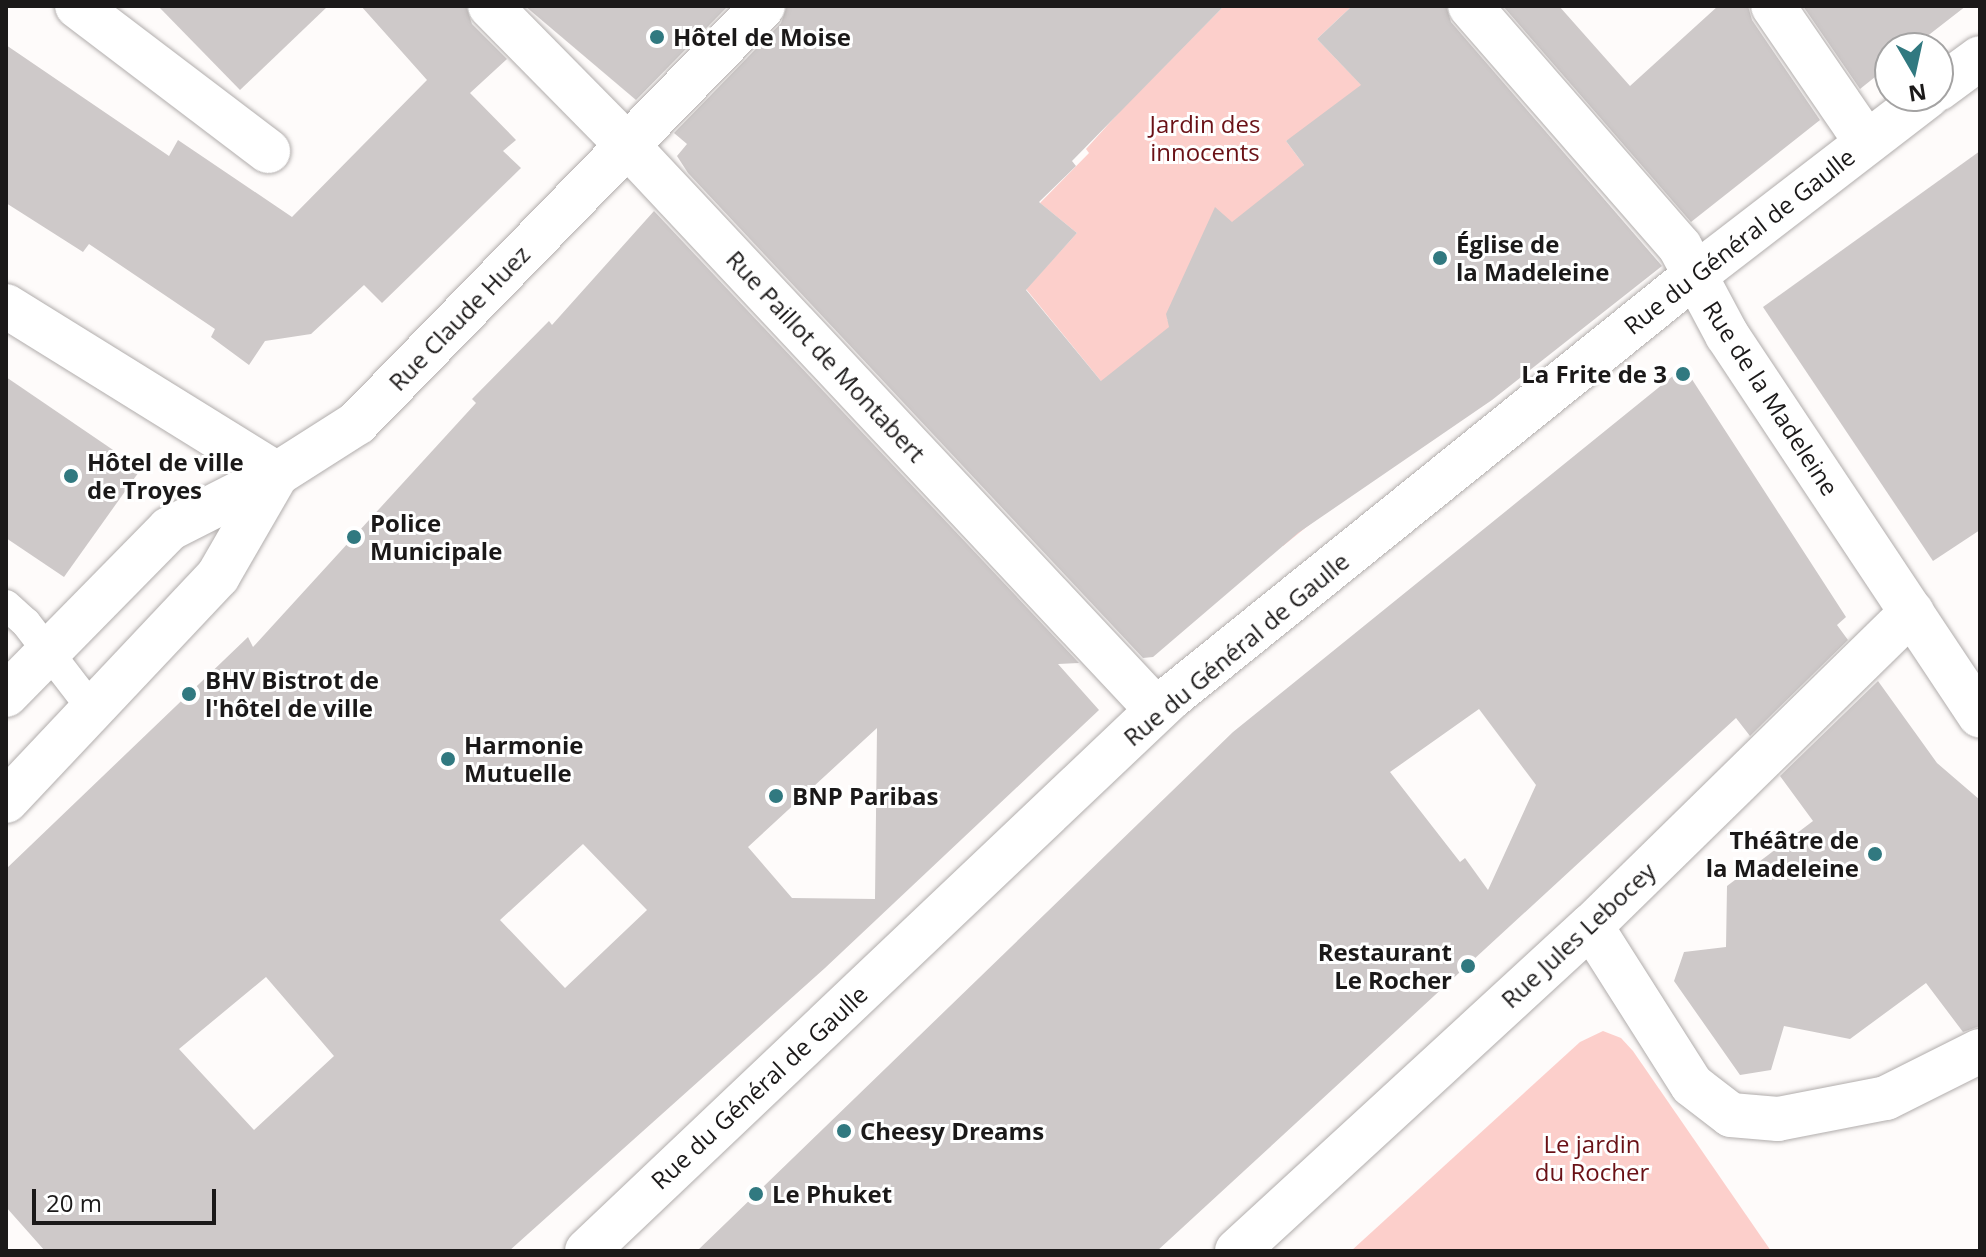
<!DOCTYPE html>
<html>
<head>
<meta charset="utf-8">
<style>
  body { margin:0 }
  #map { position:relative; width:1986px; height:1257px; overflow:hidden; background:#fefbfa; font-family:"Open Sans",sans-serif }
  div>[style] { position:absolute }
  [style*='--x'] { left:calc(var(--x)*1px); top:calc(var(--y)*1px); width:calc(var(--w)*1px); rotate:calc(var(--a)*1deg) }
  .green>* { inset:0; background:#fccfcb }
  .building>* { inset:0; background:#cec9c9 }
  .roads { filter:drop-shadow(0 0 2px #b1adac) drop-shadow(0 0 2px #b1adac) }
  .service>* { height:30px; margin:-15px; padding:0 15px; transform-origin:15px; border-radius:15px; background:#fff }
  .pedestrian>* { height:44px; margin:-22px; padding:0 22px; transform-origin:22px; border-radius:22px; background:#fff }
  .minor>* { height:44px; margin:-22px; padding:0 22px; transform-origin:22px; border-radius:22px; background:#fff }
  .tertiary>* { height:44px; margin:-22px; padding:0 22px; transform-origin:22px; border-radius:22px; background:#fff }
  .dots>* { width:22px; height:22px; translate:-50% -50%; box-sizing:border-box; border:4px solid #fff; border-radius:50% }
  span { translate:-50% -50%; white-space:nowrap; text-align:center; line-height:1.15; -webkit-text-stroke:6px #fff; paint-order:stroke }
  .poi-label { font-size:24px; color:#1b1919; font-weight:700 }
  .left { translate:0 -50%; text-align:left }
  .right { translate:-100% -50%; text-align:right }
  .park-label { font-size:24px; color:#6a1116 }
  .street-label { font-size:24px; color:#1b1919 }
  .frame { position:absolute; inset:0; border:8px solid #1b1919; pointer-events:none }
  .north { position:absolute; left:1874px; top:32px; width:80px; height:80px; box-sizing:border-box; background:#fff; border:2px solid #a4a3a3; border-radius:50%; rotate:171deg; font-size:22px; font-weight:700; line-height:32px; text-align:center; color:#1b1919 }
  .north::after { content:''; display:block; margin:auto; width:28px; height:36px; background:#317980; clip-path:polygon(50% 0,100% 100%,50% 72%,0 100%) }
  .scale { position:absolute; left:32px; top:1189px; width:184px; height:36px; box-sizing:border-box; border:4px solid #1b1919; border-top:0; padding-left:10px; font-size:24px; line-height:28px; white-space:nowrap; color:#1b1919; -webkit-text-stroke:6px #fff; paint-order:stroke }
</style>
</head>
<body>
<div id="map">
  <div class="green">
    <i style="clip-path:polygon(1224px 6px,1352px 6px,1317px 39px,1370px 94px,1286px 141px,1304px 165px,1167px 319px,1325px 512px,1283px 546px,1101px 381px,1026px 289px,1077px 233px,1040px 203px,1089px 153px,1086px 149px,1124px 107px)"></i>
    <i style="clip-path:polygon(1603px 1031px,1621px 1038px,1633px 1051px,1771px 1251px,1351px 1251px,1580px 1042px)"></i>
  </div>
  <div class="building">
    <i style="clip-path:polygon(158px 6px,328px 6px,240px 90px)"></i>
    <i style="clip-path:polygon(361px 6px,466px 6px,472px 24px,507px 59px,470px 93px,516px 140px,503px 151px,521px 168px,382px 303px,364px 285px,311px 334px,265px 341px,249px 365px,211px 337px,215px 329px,89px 244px,83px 252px,6px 203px,6px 45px,169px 156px,178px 140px,292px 217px,427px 80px)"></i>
    <i style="clip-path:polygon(525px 6px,728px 6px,636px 100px)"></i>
    <i style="clip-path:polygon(787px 6px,1224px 6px,1072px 161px,1076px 166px,1039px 202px,1077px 233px,1026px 290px,1101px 381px,1169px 327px,1166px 314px,1215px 207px,1232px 222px,1304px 165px,1286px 141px,1361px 85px,1317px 39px,1352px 6px,1446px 6px,1451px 22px,1662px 266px,1492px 400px,1298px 533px,1153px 657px,1143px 658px,688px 173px,677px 156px,687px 144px,674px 133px,781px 23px)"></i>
    <i style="clip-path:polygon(1503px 6px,1559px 6px,1630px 86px,1718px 6px,1748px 6px,1752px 20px,1820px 120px,1691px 222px)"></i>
    <i style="clip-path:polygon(1803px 6px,1966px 6px,1912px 48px,1890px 48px,1890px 65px,1860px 89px)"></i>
    <i style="clip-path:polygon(1980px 151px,1980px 530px,1933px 561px,1763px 307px)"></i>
    <i style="clip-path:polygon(evenodd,654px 211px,1079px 663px,1058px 664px,1099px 710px,825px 968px,509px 1251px,45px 1251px,6px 1207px,6px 869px,248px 637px,253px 647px,476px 403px,472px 399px,549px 321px,552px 325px,654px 211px,877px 728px,875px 899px,792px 898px,748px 847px,877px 728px,654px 211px,583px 844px,647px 910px,565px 988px,500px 920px,583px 844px,654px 211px,266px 977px,334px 1056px,254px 1130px,179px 1049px,266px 977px)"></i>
    <i style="clip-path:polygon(evenodd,1684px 367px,1846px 617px,1837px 625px,1848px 640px,1750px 736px,1736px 718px,1157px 1251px,697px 1251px,1233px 732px,1684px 367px,1479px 709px,1536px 785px,1488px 890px,1465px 858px,1460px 862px,1390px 772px,1479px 709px)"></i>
    <i style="clip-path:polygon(6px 377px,141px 469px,64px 577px,6px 538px)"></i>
    <i style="clip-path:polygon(1878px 681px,1937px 763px,1980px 800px,1980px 1026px,1963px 1032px,1926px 983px,1850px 1039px,1784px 1026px,1771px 1070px,1740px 1075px,1674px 981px,1684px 952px,1726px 947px,1727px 886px,1813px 821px,1780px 776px)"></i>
  </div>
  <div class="roads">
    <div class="service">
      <i style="--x:6;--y:605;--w:27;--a:42"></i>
      <i style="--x:26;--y:623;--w:110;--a:52.4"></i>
    </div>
    <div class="pedestrian">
      <i style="--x:77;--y:6;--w:240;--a:37.2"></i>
      <i style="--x:490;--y:6;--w:197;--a:45.4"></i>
      <i style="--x:6;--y:306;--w:319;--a:31.8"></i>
    </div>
    <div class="minor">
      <i style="--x:1470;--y:6;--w:320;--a:48.9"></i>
      <i style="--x:1680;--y:247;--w:100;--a:61.9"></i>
      <i style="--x:1727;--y:335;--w:457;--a:56.4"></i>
      <i style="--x:1773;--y:6;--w:165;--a:55.6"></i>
      <i style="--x:628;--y:146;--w:773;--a:46.83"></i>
      <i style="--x:6;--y:695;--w:233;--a:-45.5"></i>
      <i style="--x:169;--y:529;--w:121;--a:-27"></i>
      <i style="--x:277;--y:474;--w:95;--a:-32.5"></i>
      <i style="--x:357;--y:423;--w:582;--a:-45.77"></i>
      <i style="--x:6;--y:801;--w:309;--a:-46.7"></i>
      <i style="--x:218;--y:576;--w:118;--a:-60"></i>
      <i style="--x:1591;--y:926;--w:188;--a:57.6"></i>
      <i style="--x:1692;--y:1085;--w:49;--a:37.6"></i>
      <i style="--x:1731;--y:1115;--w:47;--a:4.9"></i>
      <i style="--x:1778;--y:1119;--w:110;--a:-11"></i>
      <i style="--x:1886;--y:1098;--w:105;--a:-26.6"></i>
      <i style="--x:1237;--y:1251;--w:481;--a:-42.6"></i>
      <i style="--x:1591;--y:926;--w:449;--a:-44.4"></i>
    </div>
    <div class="tertiary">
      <i style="--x:1938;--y:89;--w:52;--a:-36.4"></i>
      <i style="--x:587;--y:1251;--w:804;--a:-43.49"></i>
      <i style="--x:1170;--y:698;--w:673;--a:-38.85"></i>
      <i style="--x:1694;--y:276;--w:295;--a:-37.6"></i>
    </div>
  </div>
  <div class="dots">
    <i style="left:657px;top:37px;background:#317980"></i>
    <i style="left:1440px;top:258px;background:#317980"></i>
    <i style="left:1683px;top:374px;background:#317980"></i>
    <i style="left:71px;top:476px;background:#317980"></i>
    <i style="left:354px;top:537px;background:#317980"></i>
    <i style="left:189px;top:694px;background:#317980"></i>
    <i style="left:448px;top:759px;background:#317980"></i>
    <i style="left:776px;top:796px;background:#317980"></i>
    <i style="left:1875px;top:854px;background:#317980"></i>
    <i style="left:1468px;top:966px;background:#317980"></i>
    <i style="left:844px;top:1131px;background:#317980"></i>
    <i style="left:756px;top:1194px;background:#317980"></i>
  </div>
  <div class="poi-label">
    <span class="left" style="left:673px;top:37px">Hôtel de Moise</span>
    <span class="left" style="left:1456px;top:258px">Église de<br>la Madeleine</span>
    <span class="right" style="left:1667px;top:374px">La Frite de 3</span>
    <span class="left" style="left:87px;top:476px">Hôtel de ville<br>de Troyes</span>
    <span class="left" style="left:370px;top:537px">Police<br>Municipale</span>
    <span class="left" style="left:205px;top:694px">BHV Bistrot de<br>l'hôtel de ville</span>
    <span class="left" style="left:464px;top:759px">Harmonie<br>Mutuelle</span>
    <span class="left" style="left:792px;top:796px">BNP Paribas</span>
    <span class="right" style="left:1859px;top:854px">Théâtre de<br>la Madeleine</span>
    <span class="right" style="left:1452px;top:966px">Restaurant<br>Le Rocher</span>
    <span class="left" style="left:860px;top:1131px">Cheesy Dreams</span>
    <span class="left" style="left:772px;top:1194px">Le Phuket</span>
  </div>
  <div class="park-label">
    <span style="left:1205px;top:138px">Jardin des<br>innocents</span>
    <span style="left:1592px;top:1158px">Le jardin<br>du Rocher</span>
  </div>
  <div class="street-label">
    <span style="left:1739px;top:241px;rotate:-38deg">Rue du Général de Gaulle</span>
    <span style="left:459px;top:318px;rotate:-46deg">Rue Claude Huez</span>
    <span style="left:826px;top:356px;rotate:47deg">Rue Paillot de Montabert</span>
    <span style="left:1771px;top:398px;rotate:57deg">Rue de la Madeleine</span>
    <span style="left:1236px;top:649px;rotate:-40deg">Rue du Général de Gaulle</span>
    <span style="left:1578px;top:935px;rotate:-43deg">Rue Jules Lebocey</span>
    <span style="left:759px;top:1087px;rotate:-43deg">Rue du Général de Gaulle</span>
  </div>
  <div class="frame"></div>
  <div class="north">N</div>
  <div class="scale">20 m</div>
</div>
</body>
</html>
